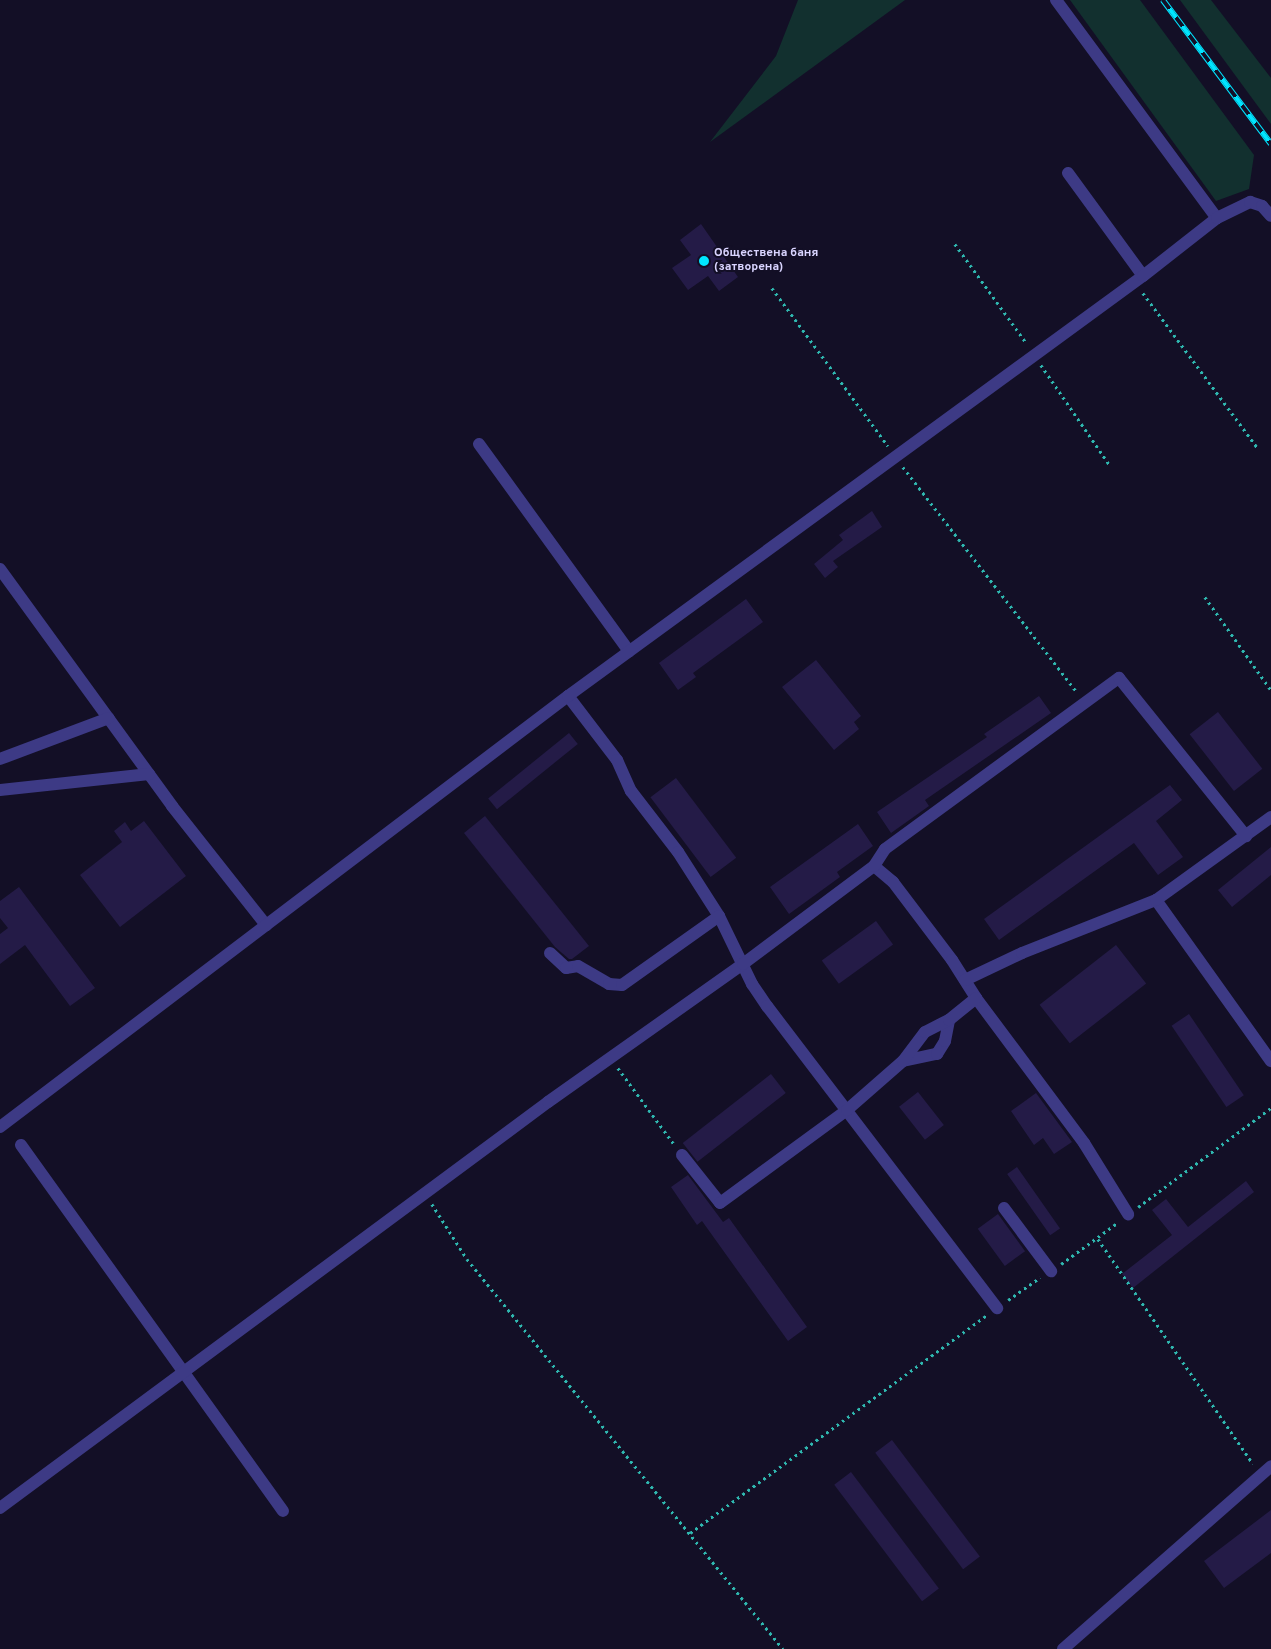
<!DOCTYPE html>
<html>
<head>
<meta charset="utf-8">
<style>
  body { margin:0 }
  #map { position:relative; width:1271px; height:1649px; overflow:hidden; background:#130f26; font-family:Overpass,sans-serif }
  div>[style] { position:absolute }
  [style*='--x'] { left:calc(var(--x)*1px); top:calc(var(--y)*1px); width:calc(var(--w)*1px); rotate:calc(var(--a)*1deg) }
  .green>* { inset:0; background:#12302f }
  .building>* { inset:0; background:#241b47; transform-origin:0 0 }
  .path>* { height:2.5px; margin-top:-1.25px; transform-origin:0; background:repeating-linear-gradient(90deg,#2fb8b0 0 2.5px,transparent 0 6.5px) }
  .minor>* { height:12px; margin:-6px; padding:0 6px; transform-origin:6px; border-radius:6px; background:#3d3a85 }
  .rail>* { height:5.5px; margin-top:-2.75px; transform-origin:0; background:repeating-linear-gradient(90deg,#130f26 0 11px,#00e5ff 0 22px); box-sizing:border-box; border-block:1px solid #00e5ff }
  .dots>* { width:14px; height:14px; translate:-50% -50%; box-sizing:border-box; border:2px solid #130f26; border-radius:50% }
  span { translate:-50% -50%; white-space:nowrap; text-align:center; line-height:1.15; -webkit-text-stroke:4px #130f26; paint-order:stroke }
  .poi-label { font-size:12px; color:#d9d4ff; font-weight:700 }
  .left { translate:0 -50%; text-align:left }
</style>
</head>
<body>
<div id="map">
  <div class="green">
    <i style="clip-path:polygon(798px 0,905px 0,710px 142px,776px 56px)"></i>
    <i style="clip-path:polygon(1070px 0,1140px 0,1254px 155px,1249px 189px,1216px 201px)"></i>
    <i style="clip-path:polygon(1180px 0,1211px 0,1271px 78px,1271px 124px)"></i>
  </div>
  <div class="building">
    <i style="clip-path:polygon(701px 224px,738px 277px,719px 291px,708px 276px,688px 290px,672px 268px,691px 255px,680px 240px)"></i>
    <i style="clip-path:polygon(872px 511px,882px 527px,833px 561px,838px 567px,825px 578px,814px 564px,843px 540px,839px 535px)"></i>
    <i style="clip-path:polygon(746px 599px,763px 622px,693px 673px,696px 677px,678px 690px,659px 663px)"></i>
    <i style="clip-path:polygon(816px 660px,861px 716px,854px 722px,859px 729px,834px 750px,782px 687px)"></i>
    <i style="clip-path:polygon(1039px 696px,1051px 713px,925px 800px,929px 806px,891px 833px,877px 812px,987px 737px,984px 734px)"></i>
    <i style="left:1218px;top:712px;width:72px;height:36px;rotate:52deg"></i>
    <i style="left:569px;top:733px;width:14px;height:104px;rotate:51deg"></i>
    <i style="left:676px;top:778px;width:100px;height:32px;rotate:53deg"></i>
    <i style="clip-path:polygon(1170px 785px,1182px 800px,1156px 821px,1183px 857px,1158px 875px,1134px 843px,999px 940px,984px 919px)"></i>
    <i style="clip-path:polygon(485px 816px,589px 946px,572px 959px,569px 959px,555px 947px,464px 833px)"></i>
    <i style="clip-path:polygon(144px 821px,186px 876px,120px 927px,80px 875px,122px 842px,114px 831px,125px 822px,131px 831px)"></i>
    <i style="clip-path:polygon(858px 824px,873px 846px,837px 872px,840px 877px,789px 914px,770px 887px)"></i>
    <i style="clip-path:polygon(1271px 847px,1271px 875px,1232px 907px,1218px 890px)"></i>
    <i style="clip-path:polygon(19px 887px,95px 988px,70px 1006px,25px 945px,0 964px,0 934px,8px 928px,0 918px,0 901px)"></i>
    <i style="left:876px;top:921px;width:29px;height:67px;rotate:54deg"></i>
    <i style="left:1116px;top:945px;width:49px;height:97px;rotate:52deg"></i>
    <i style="left:1189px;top:1014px;width:98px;height:21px;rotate:56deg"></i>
    <i style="left:771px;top:1074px;width:24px;height:112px;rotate:52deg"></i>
    <i style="left:918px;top:1092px;width:42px;height:24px;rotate:52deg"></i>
    <i style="clip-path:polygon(1036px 1093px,1072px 1142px,1054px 1154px,1043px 1138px,1034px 1145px,1011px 1111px)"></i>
    <i style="left:1017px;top:1167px;width:75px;height:12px;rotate:55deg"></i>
    <i style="clip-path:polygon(688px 1175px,723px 1222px,729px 1218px,807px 1327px,788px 1341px,702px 1221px,697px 1225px,671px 1187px)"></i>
    <i style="clip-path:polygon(1246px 1181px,1254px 1192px,1133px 1288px,1122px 1274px,1172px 1235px,1152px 1210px,1166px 1199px,1188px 1227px)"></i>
    <i style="left:998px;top:1214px;width:46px;height:25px;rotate:54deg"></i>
    <i style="left:892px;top:1440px;width:146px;height:21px;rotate:53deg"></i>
    <i style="left:851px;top:1472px;width:146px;height:21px;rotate:53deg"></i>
    <i style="clip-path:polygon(1271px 1510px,1271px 1553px,1224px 1588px,1204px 1561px)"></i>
  </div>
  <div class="path">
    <i style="--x:955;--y:244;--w:123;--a:54.2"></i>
    <i style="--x:772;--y:288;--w:196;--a:53.7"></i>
    <i style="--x:1143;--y:293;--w:192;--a:53.5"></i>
    <i style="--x:1041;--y:365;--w:120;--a:55.5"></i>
    <i style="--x:903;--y:467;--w:284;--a:52.3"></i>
    <i style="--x:1205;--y:597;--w:114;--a:54.6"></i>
    <i style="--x:618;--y:1068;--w:94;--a:53.6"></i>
    <i style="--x:432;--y:1204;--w:65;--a:57.5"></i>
    <i style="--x:467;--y:1259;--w:502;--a:50.98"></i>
    <i style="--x:1138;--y:1207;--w:166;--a:-36.7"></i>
    <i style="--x:1098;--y:1239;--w:273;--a:55.4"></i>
    <i style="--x:1061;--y:1264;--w:69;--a:-36.2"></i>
    <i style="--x:1008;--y:1300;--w:39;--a:-35"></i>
    <i style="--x:690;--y:1533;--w:368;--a:-36.3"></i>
  </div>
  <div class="minor">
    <i style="--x:1056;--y:0;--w:271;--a:53.6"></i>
    <i style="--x:1068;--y:173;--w:127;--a:53.9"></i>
    <i style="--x:479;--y:444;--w:256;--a:54.1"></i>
    <i style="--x:0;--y:569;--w:293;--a:54"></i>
    <i style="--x:172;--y:806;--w:152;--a:51.7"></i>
    <i style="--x:568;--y:696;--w:81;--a:52.6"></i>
    <i style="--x:617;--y:760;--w:34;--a:66"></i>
    <i style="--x:631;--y:791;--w:77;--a:52.4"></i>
    <i style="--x:678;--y:852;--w:76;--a:57.4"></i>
    <i style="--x:719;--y:916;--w:76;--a:64.1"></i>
    <i style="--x:752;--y:984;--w:27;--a:56"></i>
    <i style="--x:767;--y:1006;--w:380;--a:52.7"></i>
    <i style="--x:0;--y:759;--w:116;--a:-20.6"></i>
    <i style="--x:0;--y:790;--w:150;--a:-6.1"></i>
    <i style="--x:874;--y:866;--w:25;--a:40"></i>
    <i style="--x:893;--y:882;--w:98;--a:52.9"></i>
    <i style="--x:952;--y:960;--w:45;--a:57.7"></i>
    <i style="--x:976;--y:998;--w:181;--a:53.3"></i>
    <i style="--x:1084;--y:1143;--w:84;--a:58.2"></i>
    <i style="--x:1156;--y:900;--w:198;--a:54.5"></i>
    <i style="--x:550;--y:953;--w:22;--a:43"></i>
    <i style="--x:566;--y:968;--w:12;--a:-9"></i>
    <i style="--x:578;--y:966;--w:36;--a:30"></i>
    <i style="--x:609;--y:984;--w:13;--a:4"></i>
    <i style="--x:622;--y:985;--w:119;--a:-35.4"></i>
    <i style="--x:965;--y:980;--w:63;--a:-25.3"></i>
    <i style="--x:1022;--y:953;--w:144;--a:-21.6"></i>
    <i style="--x:1156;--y:900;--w:142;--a:-35.8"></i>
    <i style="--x:903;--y:1061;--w:35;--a:-12"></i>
    <i style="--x:937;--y:1054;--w:15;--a:-58"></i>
    <i style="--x:945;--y:1041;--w:21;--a:-79"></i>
    <i style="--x:0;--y:1127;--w:713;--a:-37.19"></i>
    <i style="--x:568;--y:696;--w:712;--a:-36.15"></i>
    <i style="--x:1143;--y:276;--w:94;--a:-38.1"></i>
    <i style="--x:1217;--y:218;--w:37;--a:-26"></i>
    <i style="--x:1250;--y:202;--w:13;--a:18"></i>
    <i style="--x:1262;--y:206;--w:13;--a:48"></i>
    <i style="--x:21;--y:1145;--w:450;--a:54.4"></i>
    <i style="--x:682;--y:1155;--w:61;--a:51.6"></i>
    <i style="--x:720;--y:1203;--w:157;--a:-36.2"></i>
    <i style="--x:847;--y:1110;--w:74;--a:-41.2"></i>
    <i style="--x:903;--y:1061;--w:36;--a:-53"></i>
    <i style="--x:925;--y:1032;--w:27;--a:-27"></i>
    <i style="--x:949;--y:1020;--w:35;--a:-39"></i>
    <i style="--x:1004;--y:1208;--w:79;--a:53.3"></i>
    <i style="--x:0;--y:1508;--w:682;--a:-36.53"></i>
    <i style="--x:548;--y:1102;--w:239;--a:-35.3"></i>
    <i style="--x:743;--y:964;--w:164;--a:-36.8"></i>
    <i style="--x:874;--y:866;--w:20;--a:-57"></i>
    <i style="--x:885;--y:849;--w:290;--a:-36.2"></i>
    <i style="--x:1119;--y:678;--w:203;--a:51.2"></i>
    <i style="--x:1063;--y:1649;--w:277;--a:-41.3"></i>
  </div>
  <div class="rail">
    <i style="--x:1163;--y:0;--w:180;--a:53.1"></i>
  </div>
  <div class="dots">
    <i style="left:704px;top:261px;background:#00e5ff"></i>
  </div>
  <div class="poi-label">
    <span class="left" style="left:714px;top:261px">Обществена баня<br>(затворена)</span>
  </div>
</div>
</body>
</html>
